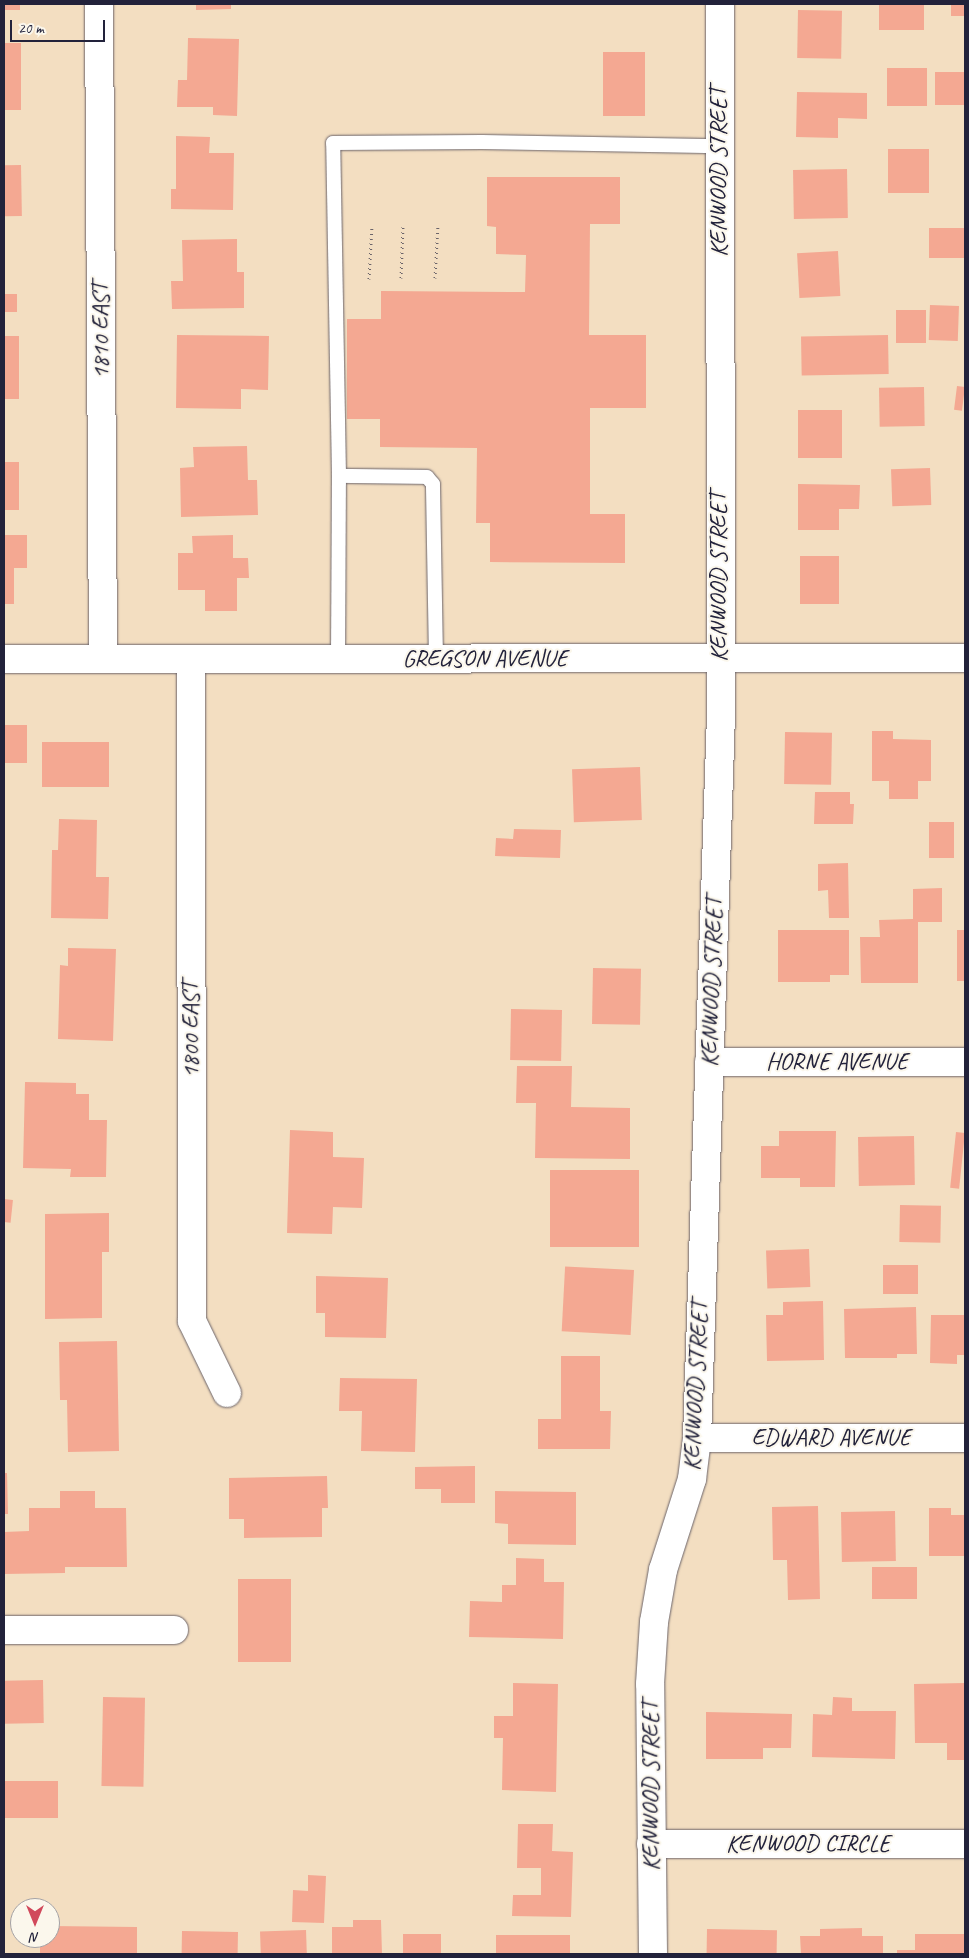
<!DOCTYPE html>
<html>
<head>
<meta charset="utf-8">
<style>
  body { margin:0 }
  #map { position:relative; width:969px; height:1958px; overflow:hidden; background:#f3dec1; font-family:Caveat,sans-serif }
  div>[style] { position:absolute }
  [style*='--x'] { left:calc(var(--x)*1px); top:calc(var(--y)*1px); width:calc(var(--w)*1px); rotate:calc(var(--a)*1deg) }
  .building>* { inset:0; background:#f4a892; transform-origin:0 0 }
  .path>* { height:3px; margin-top:-1.5px; transform-origin:0; background:repeating-linear-gradient(90deg,#6b646a 0 1px,transparent 0 5px) }
  .roads { filter:drop-shadow(0 0 1px #6b646a) drop-shadow(0 0 1px #6b646a) }
  .service>* { height:14px; margin:-7px; padding:0 7px; transform-origin:7px; border-radius:7px; background:#fff }
  .minor>* { height:28px; margin:-14px; padding:0 14px; transform-origin:14px; border-radius:14px; background:#fff }
  span { translate:-50% -50%; white-space:nowrap; text-align:center; line-height:1.15; -webkit-text-stroke:4px #fbf7ec; paint-order:stroke }
  .street-label { font-size:24px; color:#22223b }
  .frame { position:absolute; inset:0; border:5px solid #22223b; pointer-events:none }
  .north { position:absolute; left:10px; top:1898px; width:50px; height:50px; box-sizing:border-box; background:#fbf7ec; border:1px solid #a4a2a5; border-radius:50%; rotate:180deg; font-size:14px; font-weight:700; line-height:20px; text-align:center; color:#22223b }
  .north::after { content:''; display:block; margin:auto; width:18px; height:22px; background:#d1495b; clip-path:polygon(50% 0,100% 100%,50% 72%,0 100%) }
  .scale { position:absolute; left:10px; top:20px; width:95px; height:22px; box-sizing:border-box; border:2px solid #22223b; border-top:0; padding-left:6px; font-size:15px; line-height:18px; white-space:nowrap; color:#22223b; -webkit-text-stroke:4px #fbf7ec; paint-order:stroke }
</style>
</head>
<body>
<div id="map">
  <div class="building">
    <i style="left:4px;top:4px;width:16px;height:6px"></i>
    <i style="clip-path:polygon(196px 4px,231px 4px,231px 9px,196px 10px)"></i>
    <i style="left:879px;top:4px;width:45px;height:26px"></i>
    <i style="left:951px;top:4px;width:14px;height:12px"></i>
    <i style="left:798px;top:10px;width:44px;height:48px;rotate:1deg"></i>
    <i style="clip-path:polygon(188px 38px,239px 39px,237px 116px,213px 115px,213px 107px,177px 107px,178px 80px,187px 80px)"></i>
    <i style="left:4px;top:43px;width:17px;height:67px"></i>
    <i style="left:645px;top:52px;width:64px;height:42px;rotate:90deg"></i>
    <i style="left:887px;top:68px;width:40px;height:38px"></i>
    <i style="left:935px;top:72px;width:30px;height:33px"></i>
    <i style="clip-path:polygon(797px 92px,867px 93px,867px 119px,838px 118px,838px 138px,796px 137px)"></i>
    <i style="clip-path:polygon(176px 136px,210px 137px,209px 153px,234px 153px,233px 210px,171px 209px,171px 189px,176px 189px)"></i>
    <i style="left:888px;top:149px;width:41px;height:44px"></i>
    <i style="left:21px;top:165px;width:51px;height:17px;rotate:89deg"></i>
    <i style="left:847px;top:169px;width:49px;height:54px;rotate:89deg"></i>
    <i style="clip-path:polygon(487px 177px,620px 177px,620px 224px,590px 224px,589px 335px,646px 335px,646px 408px,590px 408px,590px 514px,625px 514px,625px 563px,490px 562px,490px 523px,476px 523px,477px 448px,380px 447px,380px 419px,347px 419px,347px 319px,381px 319px,381px 291px,525px 292px,526px 255px,496px 254px,496px 227px,487px 226px)"></i>
    <i style="left:965px;top:228px;width:30px;height:36px;rotate:90deg"></i>
    <i style="clip-path:polygon(237px 239px,237px 272px,244px 272px,244px 308px,172px 309px,171px 281px,183px 281px,182px 240px)"></i>
    <i style="left:838px;top:251px;width:45px;height:41px;rotate:87deg"></i>
    <i style="left:4px;top:294px;width:13px;height:18px"></i>
    <i style="left:930px;top:305px;width:29px;height:35px;rotate:2deg"></i>
    <i style="left:926px;top:310px;width:33px;height:30px;rotate:90deg"></i>
    <i style="clip-path:polygon(177px 335px,269px 336px,268px 390px,241px 389px,241px 409px,176px 408px)"></i>
    <i style="left:888px;top:335px;width:39px;height:87px;rotate:89deg"></i>
    <i style="left:4px;top:336px;width:15px;height:63px"></i>
    <i style="left:957px;top:386px;width:8px;height:24px;rotate:7deg"></i>
    <i style="left:924px;top:387px;width:39px;height:45px;rotate:89deg"></i>
    <i style="left:798px;top:410px;width:44px;height:48px"></i>
    <i style="clip-path:polygon(247px 446px,248px 480px,257px 480px,258px 515px,181px 517px,180px 468px,194px 467px,193px 447px)"></i>
    <i style="left:4px;top:462px;width:15px;height:48px"></i>
    <i style="left:930px;top:468px;width:37px;height:39px;rotate:88deg"></i>
    <i style="clip-path:polygon(798px 484px,860px 485px,859px 509px,839px 509px,839px 530px,798px 530px)"></i>
    <i style="clip-path:polygon(4px 535px,27px 535px,27px 568px,14px 568px,14px 604px,4px 604px)"></i>
    <i style="clip-path:polygon(233px 535px,233px 558px,248px 558px,249px 578px,237px 578px,237px 611px,205px 611px,205px 590px,178px 590px,178px 553px,193px 553px,192px 536px)"></i>
    <i style="left:800px;top:556px;width:39px;height:48px"></i>
    <i style="left:4px;top:725px;width:23px;height:38px"></i>
    <i style="clip-path:polygon(872px 731px,893px 731px,893px 739px,931px 740px,931px 781px,918px 781px,918px 799px,889px 799px,889px 781px,872px 781px)"></i>
    <i style="left:785px;top:732px;width:47px;height:52px;rotate:1deg"></i>
    <i style="left:42px;top:742px;width:67px;height:45px"></i>
    <i style="left:640px;top:767px;width:53px;height:68px;rotate:88deg"></i>
    <i style="clip-path:polygon(815px 792px,850px 792px,850px 804px,854px 804px,853px 824px,814px 824px)"></i>
    <i style="clip-path:polygon(59px 819px,97px 820px,96px 877px,109px 877px,108px 919px,51px 918px,52px 850px,58px 850px)"></i>
    <i style="left:929px;top:822px;width:25px;height:36px"></i>
    <i style="clip-path:polygon(514px 829px,561px 830px,560px 858px,495px 856px,496px 838px,513px 839px)"></i>
    <i style="clip-path:polygon(848px 863px,849px 918px,829px 918px,828px 890px,818px 891px,818px 864px)"></i>
    <i style="clip-path:polygon(942px 888px,942px 922px,918px 922px,918px 983px,861px 983px,860px 937px,880px 937px,879px 920px,913px 919px,913px 889px)"></i>
    <i style="clip-path:polygon(778px 930px,849px 930px,849px 975px,830px 975px,830px 982px,778px 982px)"></i>
    <i style="left:957px;top:930px;width:8px;height:51px"></i>
    <i style="clip-path:polygon(68px 948px,116px 949px,113px 1041px,58px 1039px,60px 965px,68px 966px)"></i>
    <i style="left:593px;top:968px;width:48px;height:56px;rotate:1deg"></i>
    <i style="left:511px;top:1009px;width:51px;height:51px;rotate:1deg"></i>
    <i style="clip-path:polygon(517px 1066px,572px 1066px,571px 1107px,630px 1108px,630px 1159px,535px 1158px,536px 1103px,516px 1103px)"></i>
    <i style="clip-path:polygon(25px 1082px,76px 1083px,76px 1094px,89px 1094px,89px 1120px,107px 1120px,106px 1177px,70px 1177px,71px 1169px,23px 1168px)"></i>
    <i style="clip-path:polygon(290px 1130px,333px 1132px,333px 1157px,364px 1158px,362px 1208px,333px 1207px,332px 1234px,287px 1233px)"></i>
    <i style="clip-path:polygon(779px 1131px,836px 1131px,835px 1187px,800px 1187px,800px 1178px,761px 1178px,761px 1146px,779px 1146px)"></i>
    <i style="left:956px;top:1132px;width:9px;height:56px;rotate:6deg"></i>
    <i style="left:914px;top:1136px;width:49px;height:56px;rotate:89deg"></i>
    <i style="left:550px;top:1170px;width:89px;height:77px"></i>
    <i style="left:4px;top:1199px;width:9px;height:23px;rotate:6deg"></i>
    <i style="left:900px;top:1205px;width:41px;height:37px;rotate:1deg"></i>
    <i style="clip-path:polygon(109px 1213px,109px 1252px,102px 1252px,102px 1318px,45px 1319px,45px 1214px)"></i>
    <i style="left:809px;top:1249px;width:38px;height:43px;rotate:88deg"></i>
    <i style="left:883px;top:1265px;width:35px;height:29px"></i>
    <i style="left:634px;top:1270px;width:65px;height:69px;rotate:93deg"></i>
    <i style="clip-path:polygon(316px 1276px,388px 1278px,386px 1338px,325px 1337px,325px 1313px,316px 1313px)"></i>
    <i style="clip-path:polygon(823px 1301px,824px 1360px,767px 1361px,766px 1315px,783px 1315px,783px 1302px)"></i>
    <i style="clip-path:polygon(916px 1307px,917px 1354px,897px 1354px,897px 1358px,845px 1358px,844px 1309px)"></i>
    <i style="clip-path:polygon(931px 1315px,965px 1315px,965px 1355px,957px 1355px,957px 1364px,930px 1363px)"></i>
    <i style="clip-path:polygon(117px 1341px,119px 1451px,68px 1452px,67px 1400px,60px 1400px,59px 1342px)"></i>
    <i style="clip-path:polygon(561px 1356px,600px 1356px,600px 1411px,611px 1411px,610px 1449px,538px 1449px,538px 1419px,561px 1419px)"></i>
    <i style="clip-path:polygon(340px 1378px,417px 1379px,415px 1452px,361px 1451px,362px 1411px,339px 1411px)"></i>
    <i style="clip-path:polygon(475px 1466px,475px 1503px,441px 1503px,441px 1489px,415px 1489px,415px 1467px)"></i>
    <i style="clip-path:polygon(4px 1473px,7px 1473px,8px 1514px,4px 1514px)"></i>
    <i style="clip-path:polygon(327px 1476px,328px 1508px,322px 1508px,322px 1537px,244px 1538px,244px 1519px,229px 1519px,229px 1478px)"></i>
    <i style="clip-path:polygon(60px 1491px,95px 1491px,95px 1508px,126px 1508px,127px 1567px,65px 1567px,65px 1573px,4px 1574px,4px 1532px,29px 1531px,29px 1508px,60px 1508px)"></i>
    <i style="clip-path:polygon(495px 1491px,576px 1492px,576px 1545px,508px 1544px,508px 1524px,495px 1523px)"></i>
    <i style="clip-path:polygon(818px 1506px,820px 1599px,788px 1600px,787px 1560px,773px 1560px,772px 1507px)"></i>
    <i style="clip-path:polygon(929px 1508px,951px 1508px,951px 1515px,965px 1515px,965px 1556px,929px 1556px)"></i>
    <i style="left:895px;top:1511px;width:50px;height:54px;rotate:89deg"></i>
    <i style="clip-path:polygon(516px 1558px,544px 1559px,544px 1582px,564px 1582px,563px 1639px,469px 1637px,470px 1601px,502px 1602px,502px 1585px,516px 1585px)"></i>
    <i style="left:872px;top:1567px;width:45px;height:32px"></i>
    <i style="left:291px;top:1579px;width:83px;height:53px;rotate:90deg"></i>
    <i style="left:43px;top:1680px;width:43px;height:39px;rotate:89deg"></i>
    <i style="clip-path:polygon(513px 1683px,558px 1684px,556px 1792px,502px 1790px,503px 1738px,494px 1738px,494px 1716px,513px 1716px)"></i>
    <i style="clip-path:polygon(965px 1683px,965px 1760px,947px 1760px,947px 1743px,915px 1743px,914px 1684px)"></i>
    <i style="left:103px;top:1697px;width:42px;height:89px;rotate:1deg"></i>
    <i style="clip-path:polygon(833px 1697px,852px 1698px,852px 1711px,896px 1711px,895px 1759px,812px 1757px,813px 1714px,832px 1715px)"></i>
    <i style="clip-path:polygon(706px 1712px,792px 1714px,791px 1748px,763px 1748px,763px 1759px,706px 1759px)"></i>
    <i style="left:4px;top:1781px;width:54px;height:37px"></i>
    <i style="clip-path:polygon(518px 1824px,553px 1824px,552px 1851px,573px 1852px,571px 1917px,512px 1916px,513px 1895px,541px 1895px,541px 1868px,517px 1868px)"></i>
    <i style="clip-path:polygon(308px 1875px,326px 1876px,324px 1923px,292px 1922px,293px 1890px,308px 1891px)"></i>
    <i style="clip-path:polygon(353px 1920px,381px 1920px,382px 1954px,332px 1954px,332px 1927px,353px 1927px)"></i>
    <i style="clip-path:polygon(50px 1926px,137px 1927px,137px 1954px,40px 1954px,40px 1938px,50px 1938px)"></i>
    <i style="clip-path:polygon(862px 1928px,862px 1936px,883px 1936px,883px 1954px,801px 1954px,800px 1936px,820px 1936px,820px 1929px)"></i>
    <i style="left:707px;top:1929px;width:70px;height:25px;rotate:1deg"></i>
    <i style="left:306px;top:1930px;width:24px;height:46px;rotate:88deg"></i>
    <i style="left:182px;top:1931px;width:56px;height:23px;rotate:1deg"></i>
    <i style="left:441px;top:1934px;width:20px;height:38px;rotate:90deg"></i>
    <i style="clip-path:polygon(915px 1934px,965px 1934px,965px 1954px,897px 1954px,897px 1950px,915px 1950px)"></i>
    <i style="left:570px;top:1935px;width:19px;height:74px;rotate:90deg"></i>
  </div>
  <div class="path">
    <i style="--x:401;--y:278;--w:53;--a:-87.8"></i>
    <i style="--x:435;--y:278;--w:53;--a:-86.8"></i>
    <i style="--x:369;--y:279;--w:53;--a:-86.8"></i>
  </div>
  <div class="roads">
    <div class="service">
      <i style="--x:338;--y:659;--w:183;--a:-89.7"></i>
      <i style="--x:436;--y:659;--w:175;--a:-91"></i>
      <i style="--x:433;--y:484;--w:9;--a:-131"></i>
      <i style="--x:427;--y:477;--w:88;--a:-179.3"></i>
      <i style="--x:339;--y:476;--w:333;--a:-91"></i>
      <i style="--x:333;--y:143;--w:149;--a:-0.4"></i>
      <i style="--x:482;--y:142;--w:237;--a:1"></i>
    </div>
    <div class="minor">
      <i style="--x:99;--y:4;--w:655;--a:89.65"></i>
      <i style="--x:4;--y:659;--w:961;--a:-0.06"></i>
      <i style="--x:191;--y:659;--w:662;--a:89.91"></i>
      <i style="--x:192;--y:1321;--w:80;--a:64.1"></i>
      <i style="--x:709;--y:1062;--w:256;--a:0"></i>
      <i style="--x:697;--y:1438;--w:268;--a:0"></i>
      <i style="--x:4;--y:1630;--w:170;--a:0"></i>
      <i style="--x:651;--y:1844;--w:314;--a:0"></i>
      <i style="--x:653;--y:1954;--w:270;--a:-90.6"></i>
      <i style="--x:650;--y:1684;--w:62;--a:-86.3"></i>
      <i style="--x:654;--y:1622;--w:53;--a:-80.2"></i>
      <i style="--x:663;--y:1570;--w:96;--a:-72.3"></i>
      <i style="--x:692;--y:1479;--w:41;--a:-83"></i>
      <i style="--x:697;--y:1438;--w:723;--a:-88.1"></i>
      <i style="--x:721;--y:715;--w:711;--a:-90.08"></i>
    </div>
  </div>
  <div class="street-label">
    <span style="left:719px;top:172px;rotate:-90deg">KENWOOD STREET</span>
    <span style="left:101px;top:331px;rotate:-90deg">1810 EAST</span>
    <span style="left:719px;top:577px;rotate:-90deg">KENWOOD STREET</span>
    <span style="left:485px;top:659px">GREGSON AVENUE</span>
    <span style="left:712px;top:982px;rotate:-88deg">KENWOOD STREET</span>
    <span style="left:191px;top:1030px;rotate:-90deg">1800 EAST</span>
    <span style="left:837px;top:1062px">HORNE AVENUE</span>
    <span style="left:696px;top:1386px;rotate:-87deg">KENWOOD STREET</span>
    <span style="left:831px;top:1438px">EDWARD AVENUE</span>
    <span style="left:651px;top:1786px;rotate:-90deg">KENWOOD STREET</span>
    <span style="left:808px;top:1844px">KENWOOD CIRCLE</span>
  </div>
  <div class="frame"></div>
  <div class="north">N</div>
  <div class="scale">20 m</div>
</div>
</body>
</html>
